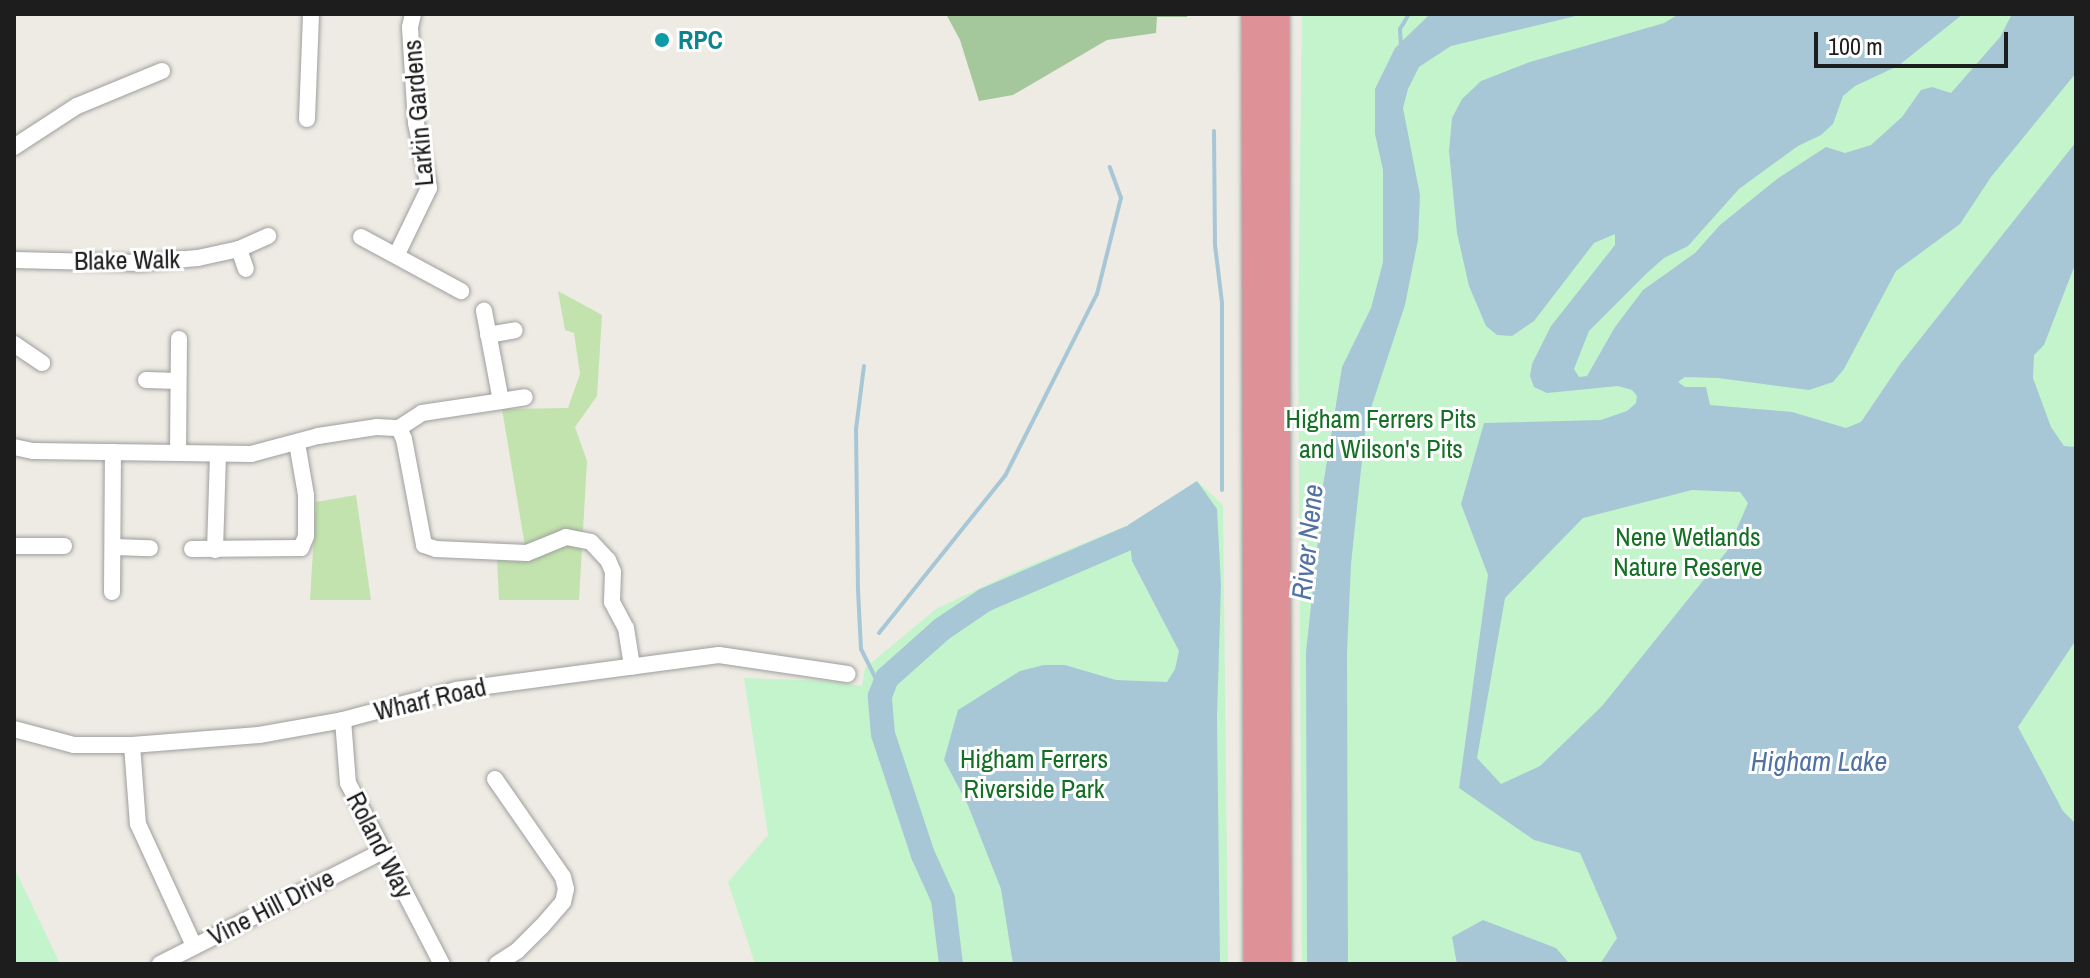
<!DOCTYPE html>
<html>
<head>
<meta charset="utf-8">
<style>
  body { margin:0 }
  #map { position:relative; width:2090px; height:978px; overflow:hidden; background:#edebe3; font-family:"Archivo Narrow",sans-serif }
  div>[style] { position:absolute }
  [style*='--x'] { left:calc(var(--x)*1px); top:calc(var(--y)*1px); width:calc(var(--w)*1px); rotate:calc(var(--a)*1deg) }
  .grass>* { inset:0; background:#c2e3ad }
  .forest>* { inset:0; background:#a4c89c }
  .park>* { inset:0; background:#c4f4cc }
  .water>* { inset:0; background:#a7c7d7 }
  .stream>* { height:4px; margin:-2px; padding:0 2px; transform-origin:2px; border-radius:2px; background:#a7c7d7 }
  .river>* { height:24px; margin:-12px; padding:0 12px; transform-origin:12px; border-radius:12px; background:#a7c7d7 }
  .roads { filter:drop-shadow(0 0 2px #9e9e9e) drop-shadow(0 0 2px #9e9e9e) }
  .minor>* { height:16px; margin:-8px; padding:0 8px; transform-origin:8px; border-radius:8px; background:#fff }
  .highway>* { height:24px; margin:-12px; padding:0 12px; transform-origin:12px; border-radius:12px; background:#de9298 }
  .dots>* { width:22px; height:22px; translate:-50% -50%; box-sizing:border-box; border:4px solid #fff; border-radius:50% }
  span { translate:-50% -50%; white-space:nowrap; text-align:center; line-height:1.15; -webkit-text-stroke:6px #fff; paint-order:stroke }
  .culture-label { font-size:26px; color:#0d838f; font-weight:700 }
  .left { translate:0 -50%; text-align:left }
  .street-label { font-size:26px; color:#1d1d1d }
  .park-label { font-size:26px; color:#157026 }
  .water-label { font-size:28px; color:#5272a3; font-style:italic }
  .frame { position:absolute; inset:0; border:16px solid #1d1d1d; pointer-events:none }
  .scale { position:absolute; left:1814px; top:32px; width:194px; height:36px; box-sizing:border-box; border:4px solid #1d1d1d; border-top:0; padding-left:10px; font-size:24px; line-height:28px; white-space:nowrap; color:#1d1d1d; -webkit-text-stroke:6px #fff; paint-order:stroke }
</style>
</head>
<body>
<div id="map">
  <div class="grass">
    <i style="clip-path:polygon(558px 291px,602px 315px,597px 396px,575px 427px,587px 461px,579px 600px,499px 600px,497px 559px,525px 546px,502px 409px,568px 408px,580px 374px,574px 333px,565px 330px)"></i>
    <i style="clip-path:polygon(356px 495px,371px 600px,310px 600px,316px 502px)"></i>
  </div>
  <div class="forest">
    <i style="clip-path:polygon(946px 14px,1188px 14px,1187px 17px,1157px 17px,1156px 33px,1107px 40px,1013px 95px,979px 101px,960px 40px)"></i>
  </div>
  <div class="park">
    <i style="clip-path:polygon(1302px 14px,2076px 14px,2076px 964px,1302px 964px,1298px 329px)"></i>
    <i style="clip-path:polygon(1197px 481px,1223px 505px,1228px 964px,755px 964px,728px 882px,768px 835px,744px 678px,829px 681px,862px 686px,865px 668px,936px 609px,1016px 571px,1128px 525px)"></i>
    <i style="clip-path:polygon(14px 867px,60px 964px,14px 964px)"></i>
  </div>
  <div class="water">
    <i style="clip-path:polygon(1584px 14px,1451px 46px,1419px 67px,1408px 89px,1403px 108px,1420px 195px,1418px 240px,1405px 305px,1366px 423px,1351px 564px,1347px 653px,1348px 964px,1307px 964px,1306px 652px,1322px 504px,1316px 498px,1322px 492px,1342px 367px,1371px 308px,1383px 262px,1383px 170px,1375px 134px,1375px 89px,1395px 48px,1429px 15px)"></i>
    <i style="clip-path:polygon(evenodd,1679px 14px,1963px 14px,1898px 66px,1855px 86px,1843px 96px,1833px 124px,1821px 135px,1798px 146px,1739px 189px,1688px 246px,1664px 258px,1647px 273px,1589px 331px,1574px 369px,1579px 377px,1587px 376px,1615px 327px,1643px 290px,1695px 253px,1720px 225px,1777px 179px,1826px 147px,1845px 153px,1871px 145px,1902px 117px,1921px 90px,1932px 87px,1951px 93px,2000px 37px,2012px 14px,2076px 14px,2076px 73px,1991px 177px,1960px 224px,1896px 271px,1844px 369px,1833px 382px,1809px 390px,1718px 378px,1685px 377px,1678px 382px,1685px 387px,1706px 387px,1710px 405px,1792px 412px,1846px 428px,1861px 422px,1901px 363px,2076px 142px,2076px 262px,2044px 345px,2034px 355px,2033px 378px,2051px 427px,2064px 446px,2076px 447px,2076px 640px,2018px 727px,2063px 811px,2076px 824px,2076px 964px,1600px 964px,1617px 938px,1580px 853px,1534px 840px,1459px 788px,1488px 575px,1461px 504px,1484px 423px,1601px 420px,1627px 411px,1636px 403px,1637px 396px,1632px 390px,1618px 386px,1547px 393px,1534px 387px,1530px 376px,1532px 364px,1551px 326px,1615px 245px,1615px 234px,1594px 243px,1534px 321px,1512px 336px,1497px 335px,1486px 326px,1469px 286px,1457px 233px,1449px 151px,1452px 118px,1462px 99px,1481px 81px,1530px 62px,1664px 23px,1679px 14px,1692px 490px,1740px 492px,1748px 503px,1727px 551px,1602px 706px,1540px 766px,1501px 784px,1477px 758px,1505px 598px,1583px 518px,1692px 490px)"></i>
    <i style="clip-path:polygon(1197px 481px,1217px 509px,1221px 585px,1217px 717px,1220px 964px,1013px 964px,1001px 889px,967px 803px,944px 760px,958px 710px,1020px 671px,1044px 665px,1065px 665px,1116px 680px,1167px 682px,1175px 669px,1179px 651px,1132px 561px,1128px 525px)"></i>
    <i style="clip-path:polygon(1483px 920px,1556px 948px,1570px 964px,1457px 964px,1452px 937px)"></i>
  </div>
  <div class="stream">
    <i style="--x:1401;--y:45;--w:16;--a:-94"></i>
    <i style="--x:1400;--y:29;--w:17;--a:-59"></i>
    <i style="--x:1214;--y:131;--w:114;--a:89.5"></i>
    <i style="--x:1215;--y:245;--w:58;--a:83.1"></i>
    <i style="--x:1222;--y:303;--w:187;--a:90"></i>
    <i style="--x:864;--y:366;--w:64;--a:97.2"></i>
    <i style="--x:856;--y:429;--w:161;--a:89.3"></i>
    <i style="--x:858;--y:590;--w:59;--a:87.1"></i>
    <i style="--x:861;--y:649;--w:47;--a:63.4"></i>
    <i style="--x:879;--y:633;--w:201;--a:-51.3"></i>
    <i style="--x:1005;--y:476;--w:204;--a:-63.2"></i>
    <i style="--x:1097;--y:294;--w:99;--a:-76"></i>
    <i style="--x:1121;--y:198;--w:33;--a:-110"></i>
  </div>
  <div class="river">
    <i style="--x:951;--y:964;--w:65;--a:-97"></i>
    <i style="--x:943;--y:899;--w:48;--a:-114.4"></i>
    <i style="--x:923;--y:855;--w:127;--a:-108.3"></i>
    <i style="--x:883;--y:734;--w:38;--a:-95"></i>
    <i style="--x:880;--y:696;--w:19;--a:-69"></i>
    <i style="--x:887;--y:678;--w:74;--a:-41.7"></i>
    <i style="--x:942;--y:629;--w:52;--a:-34"></i>
    <i style="--x:985;--y:600;--w:157;--a:-23.3"></i>
  </div>
  <div class="roads">
    <div class="minor">
      <i style="--x:307;--y:119;--w:105;--a:-87.8"></i>
      <i style="--x:14;--y:147;--w:75;--a:-33.1"></i>
      <i style="--x:77;--y:106;--w:92;--a:-22.4"></i>
      <i style="--x:361;--y:237;--w:114;--a:28.4"></i>
      <i style="--x:239;--y:249;--w:21;--a:71"></i>
      <i style="--x:397;--y:254;--w:73;--a:-64.1"></i>
      <i style="--x:429;--y:188;--w:66;--a:-101.3"></i>
      <i style="--x:416;--y:123;--w:96;--a:-93.6"></i>
      <i style="--x:410;--y:27;--w:13;--a:-77"></i>
      <i style="--x:14;--y:260;--w:126;--a:1.4"></i>
      <i style="--x:140;--y:263;--w:58;--a:-4.9"></i>
      <i style="--x:198;--y:258;--w:42;--a:-12.4"></i>
      <i style="--x:239;--y:249;--w:32;--a:-24"></i>
      <i style="--x:488;--y:335;--w:27;--a:-10"></i>
      <i style="--x:14;--y:344;--w:34;--a:34"></i>
      <i style="--x:146;--y:380;--w:32;--a:2"></i>
      <i style="--x:501;--y:401;--w:24;--a:-9"></i>
      <i style="--x:399;--y:428;--w:12;--a:66"></i>
      <i style="--x:404;--y:439;--w:108;--a:79.3"></i>
      <i style="--x:424;--y:545;--w:13;--a:18"></i>
      <i style="--x:436;--y:549;--w:91;--a:2.5"></i>
      <i style="--x:527;--y:553;--w:42;--a:-22.3"></i>
      <i style="--x:566;--y:537;--w:25;--a:11"></i>
      <i style="--x:591;--y:542;--w:25;--a:47"></i>
      <i style="--x:608;--y:560;--w:13;--a:67"></i>
      <i style="--x:613;--y:572;--w:30;--a:92"></i>
      <i style="--x:612;--y:602;--w:30;--a:62"></i>
      <i style="--x:626;--y:628;--w:39;--a:81"></i>
      <i style="--x:399;--y:428;--w:27;--a:-33"></i>
      <i style="--x:422;--y:413;--w:80;--a:-8.6"></i>
      <i style="--x:501;--y:401;--w:92;--a:-100.7"></i>
      <i style="--x:14;--y:447;--w:19;--a:12"></i>
      <i style="--x:33;--y:451;--w:218;--a:0.8"></i>
      <i style="--x:251;--y:454;--w:69;--a:-15"></i>
      <i style="--x:318;--y:436;--w:60;--a:-8.7"></i>
      <i style="--x:377;--y:427;--w:22;--a:3"></i>
      <i style="--x:178;--y:453;--w:114;--a:-89.5"></i>
      <i style="--x:14;--y:546;--w:50;--a:0"></i>
      <i style="--x:114;--y:547;--w:36;--a:2"></i>
      <i style="--x:192;--y:549;--w:109;--a:-0.5"></i>
      <i style="--x:301;--y:548;--w:13;--a:-67"></i>
      <i style="--x:306;--y:536;--w:41;--a:-90"></i>
      <i style="--x:306;--y:495;--w:53;--a:-99.8"></i>
      <i style="--x:215;--y:550;--w:95;--a:-88.2"></i>
      <i style="--x:112;--y:592;--w:140;--a:-89.6"></i>
      <i style="--x:343;--y:720;--w:63;--a:85.5"></i>
      <i style="--x:348;--y:783;--w:204;--a:62.6"></i>
      <i style="--x:14;--y:729;--w:62;--a:14.9"></i>
      <i style="--x:74;--y:745;--w:58;--a:0"></i>
      <i style="--x:132;--y:745;--w:127;--a:-4.5"></i>
      <i style="--x:259;--y:735;--w:85;--a:-10.1"></i>
      <i style="--x:343;--y:720;--w:117;--a:-14.9"></i>
      <i style="--x:456;--y:690;--w:265;--a:-7.6"></i>
      <i style="--x:719;--y:655;--w:130;--a:8.4"></i>
      <i style="--x:132;--y:745;--w:79;--a:85.7"></i>
      <i style="--x:138;--y:824;--w:134;--a:65.3"></i>
      <i style="--x:495;--y:779;--w:119;--a:55.2"></i>
      <i style="--x:563;--y:877;--w:12;--a:76"></i>
      <i style="--x:566;--y:889;--w:13;--a:103"></i>
      <i style="--x:563;--y:902;--w:33;--a:131"></i>
      <i style="--x:541;--y:927;--w:34;--a:135"></i>
      <i style="--x:517;--y:951;--w:24;--a:147"></i>
      <i style="--x:160;--y:964;--w:250;--a:-26.9"></i>
    </div>
    <div class="highway">
      <i style="--x:1254;--y:14;--w:950;--a:89.88"></i>
      <i style="--x:1277;--y:14;--w:950;--a:89.88"></i>
    </div>
  </div>
  <div class="dots">
    <i style="left:662px;top:40px;background:#0f9aa8"></i>
  </div>
  <div class="culture-label">
    <span class="left" style="left:678px;top:40px">RPC</span>
  </div>
  <div class="street-label">
    <span style="left:418px;top:113px;rotate:-95deg">Larkin Gardens</span>
    <span style="left:127px;top:260px;rotate:-1deg">Blake Walk</span>
    <span style="left:430px;top:699px;rotate:-13deg">Wharf Road</span>
    <span style="left:380px;top:845px;rotate:63deg">Roland Way</span>
    <span style="left:271px;top:907px;rotate:-27deg">Vine Hill Drive</span>
  </div>
  <div class="park-label">
    <span style="left:1381px;top:434px">Higham Ferrers Pits<br>and Wilson's Pits</span>
    <span style="left:1688px;top:552px">Nene Wetlands<br>Nature Reserve</span>
    <span style="left:1034px;top:774px">Higham Ferrers<br>Riverside Park</span>
  </div>
  <div class="water-label">
    <span style="left:1307px;top:542px;rotate:-84deg">River Nene</span>
    <span style="left:1819px;top:761px">Higham Lake</span>
  </div>
  <div class="frame"></div>
  <div class="scale">100 m</div>
</div>
</body>
</html>
